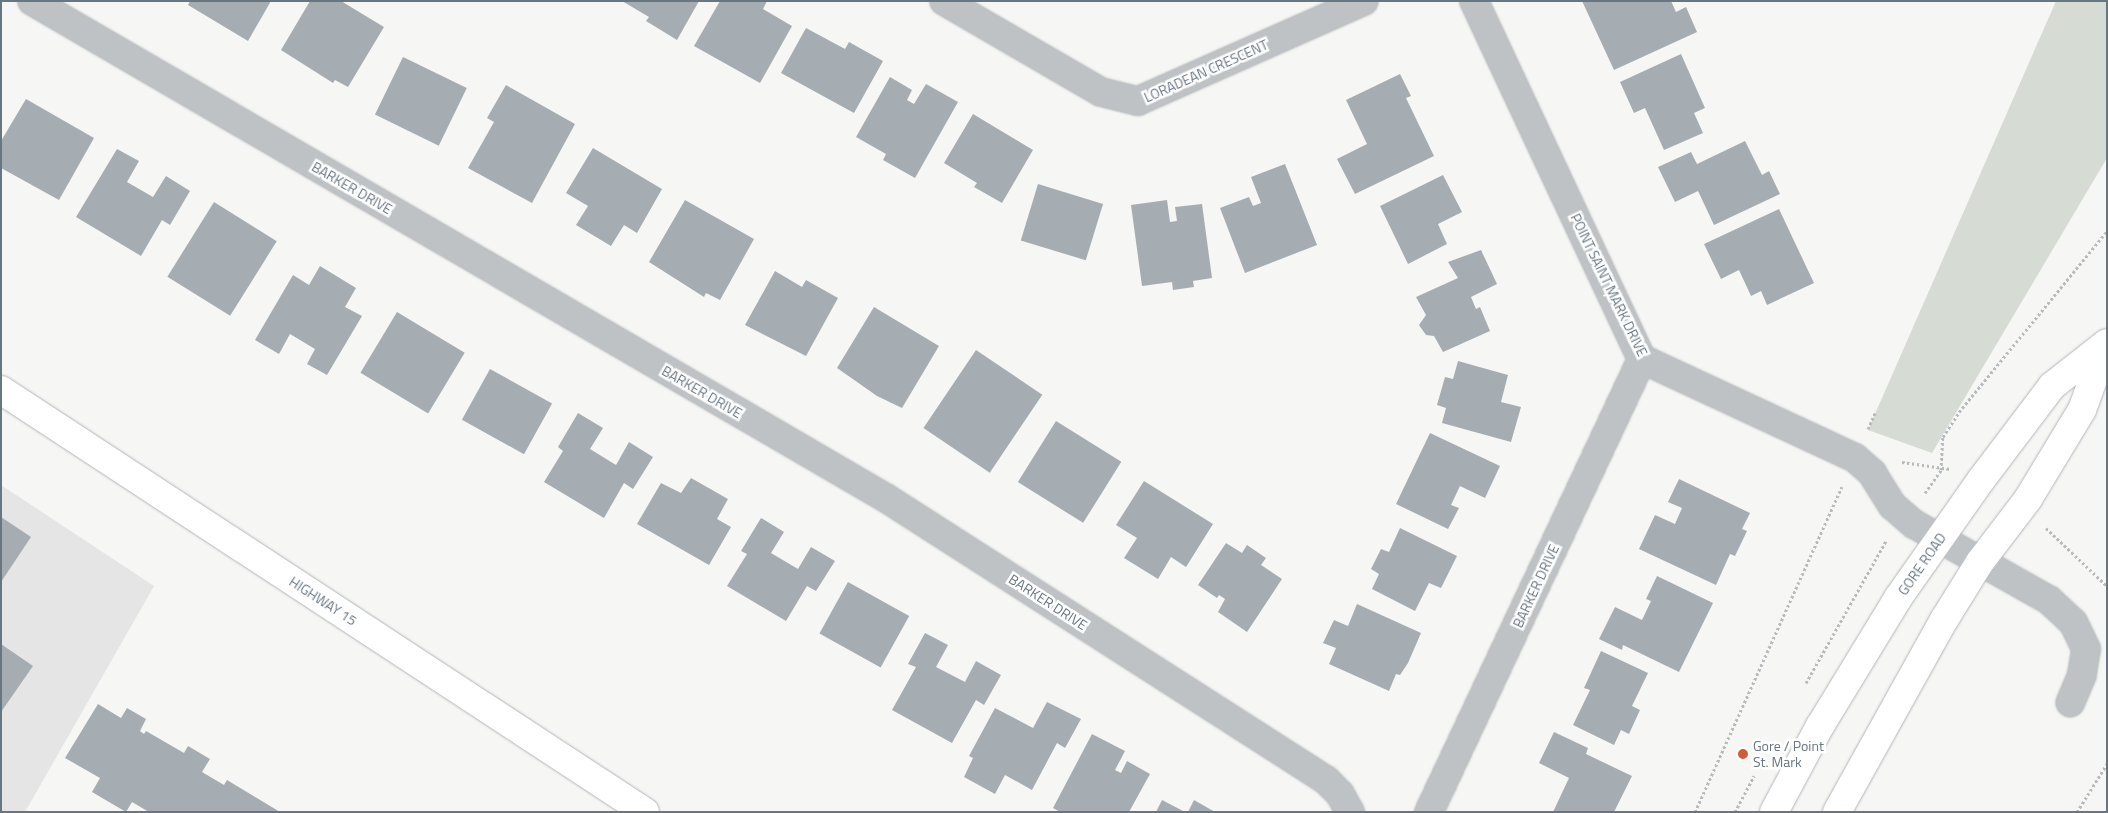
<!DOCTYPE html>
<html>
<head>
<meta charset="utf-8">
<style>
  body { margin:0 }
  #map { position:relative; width:2108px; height:813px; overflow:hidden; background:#f6f6f4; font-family:"Titillium Web",sans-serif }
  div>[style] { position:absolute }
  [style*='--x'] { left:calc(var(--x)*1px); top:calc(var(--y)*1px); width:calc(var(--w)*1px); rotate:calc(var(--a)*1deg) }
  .built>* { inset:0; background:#e4e5e4 }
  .green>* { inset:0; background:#d6dbd3 }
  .building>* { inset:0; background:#a6adb2; transform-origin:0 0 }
  .path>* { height:3px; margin-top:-1.5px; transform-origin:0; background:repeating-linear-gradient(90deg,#b8bbbd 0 2.5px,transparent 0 5px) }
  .roads { filter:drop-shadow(0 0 1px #b2b6b9) drop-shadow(0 0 1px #b2b6b9) }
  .minor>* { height:28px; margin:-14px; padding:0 14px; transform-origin:14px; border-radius:14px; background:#bec2c5 }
  .major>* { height:28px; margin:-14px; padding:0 14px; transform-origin:14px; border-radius:14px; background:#fff }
  .dots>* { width:14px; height:14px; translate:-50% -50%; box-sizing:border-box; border:2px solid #fff; border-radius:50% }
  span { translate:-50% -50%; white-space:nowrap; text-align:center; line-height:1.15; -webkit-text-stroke:5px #fff; paint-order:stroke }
  .street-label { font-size:14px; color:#687682 }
  .poi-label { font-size:14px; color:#687682 }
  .left { translate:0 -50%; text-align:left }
  .frame { position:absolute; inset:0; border:2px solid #687682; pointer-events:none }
</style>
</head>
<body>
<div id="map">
  <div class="built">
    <i style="clip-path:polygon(1px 485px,154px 586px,25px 812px,1px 812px)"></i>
  </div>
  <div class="green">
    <i style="clip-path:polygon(2056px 1px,2107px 1px,2107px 158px,1932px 453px,1868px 430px)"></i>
  </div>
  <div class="building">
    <i style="clip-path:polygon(190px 1px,271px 1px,248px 41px,188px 5px)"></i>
    <i style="clip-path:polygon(310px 1px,341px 1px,384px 27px,348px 87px,335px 80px,333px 83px,281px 50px)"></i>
    <i style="clip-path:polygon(622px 1px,699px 1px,677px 40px,646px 21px,649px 17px)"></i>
    <i style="clip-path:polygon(720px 1px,767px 1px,763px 9px,792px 26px,760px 83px,694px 46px)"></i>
    <i style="clip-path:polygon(1582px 1px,1671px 1px,1676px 12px,1686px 7px,1697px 32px,1614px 70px)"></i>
    <i style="clip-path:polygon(806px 28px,845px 49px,849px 42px,883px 61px,854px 113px,781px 73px)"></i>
    <i style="clip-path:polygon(1681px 54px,1705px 108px,1694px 113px,1703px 133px,1664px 150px,1645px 108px,1634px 113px,1620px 82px)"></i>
    <i style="left:403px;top:57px;width:71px;height:64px;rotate:26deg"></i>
    <i style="clip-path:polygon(1400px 74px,1411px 96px,1406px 98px,1434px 156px,1355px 194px,1337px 159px,1367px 144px,1346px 100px)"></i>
    <i style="clip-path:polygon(890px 77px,912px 90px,907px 100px,914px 104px,926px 84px,958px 102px,915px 178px,883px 160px,886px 154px,856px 137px)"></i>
    <i style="clip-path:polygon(506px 85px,575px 124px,532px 203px,468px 168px,494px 122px,487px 118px)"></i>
    <i style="clip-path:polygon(26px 99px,94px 138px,59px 200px,1px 168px,1px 141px)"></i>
    <i style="clip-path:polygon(973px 114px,1033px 150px,1002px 203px,974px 187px,977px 183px,944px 163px)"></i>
    <i style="clip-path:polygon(1745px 141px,1762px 175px,1769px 171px,1780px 194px,1714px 225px,1698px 191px,1675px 202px,1658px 167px,1691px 152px,1697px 164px)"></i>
    <i style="clip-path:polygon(593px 148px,662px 189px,637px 233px,624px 225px,611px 246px,576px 225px,588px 206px,566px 193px)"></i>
    <i style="clip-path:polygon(117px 149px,139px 161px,127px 182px,153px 197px,166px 176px,190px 191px,170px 225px,162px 220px,141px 256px,76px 217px)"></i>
    <i style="clip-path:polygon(1285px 164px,1317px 245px,1245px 273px,1220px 208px,1249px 197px,1253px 206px,1261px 203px,1251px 177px)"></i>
    <i style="clip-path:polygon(1443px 175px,1462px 212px,1438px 224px,1447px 244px,1408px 264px,1380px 206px)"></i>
    <i style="left:1038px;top:184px;width:68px;height:59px;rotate:17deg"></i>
    <i style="clip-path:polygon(685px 200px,754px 239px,720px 300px,706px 293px,704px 297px,649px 262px)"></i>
    <i style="clip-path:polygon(1167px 200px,1170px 222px,1177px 221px,1175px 207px,1202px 204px,1212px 278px,1193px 281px,1194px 287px,1173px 290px,1172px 282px,1142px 286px,1131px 205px)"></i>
    <i style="left:214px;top:202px;width:74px;height:88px;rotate:32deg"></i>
    <i style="clip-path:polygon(1779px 209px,1814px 283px,1767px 305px,1761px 291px,1751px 296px,1739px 270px,1721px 279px,1704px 244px)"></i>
    <i style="clip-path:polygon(1481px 250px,1497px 284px,1471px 297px,1476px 309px,1480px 307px,1490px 331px,1443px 352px,1434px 336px,1426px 335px,1419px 325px,1426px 315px,1416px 297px,1458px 278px,1448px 262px)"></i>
    <i style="clip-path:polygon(320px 266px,356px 288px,345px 307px,362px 316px,327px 375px,307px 364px,315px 349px,290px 334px,279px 354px,255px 340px,293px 275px,309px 285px)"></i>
    <i style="clip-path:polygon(775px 271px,802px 287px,806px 280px,838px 298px,806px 356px,745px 325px)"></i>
    <i style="clip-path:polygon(874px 307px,939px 346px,902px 408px,877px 396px,837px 368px)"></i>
    <i style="left:397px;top:312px;width:79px;height:71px;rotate:31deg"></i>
    <i style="left:976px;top:350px;width:80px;height:94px;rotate:34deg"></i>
    <i style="clip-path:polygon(1458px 361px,1508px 375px,1501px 402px,1521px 407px,1511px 442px,1442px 423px,1446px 408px,1437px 405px,1445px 377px,1453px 379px)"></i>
    <i style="left:490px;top:369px;width:71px;height:58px;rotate:29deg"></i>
    <i style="clip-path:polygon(578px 413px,603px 428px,590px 449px,616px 465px,629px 442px,653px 457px,633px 489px,624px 483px,604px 518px,544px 482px,563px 451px,558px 447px)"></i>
    <i style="left:1056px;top:421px;width:77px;height:72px;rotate:32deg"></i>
    <i style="clip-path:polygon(1430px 433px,1500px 466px,1485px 498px,1460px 486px,1451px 505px,1459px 508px,1448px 529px,1396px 504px)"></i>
    <i style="clip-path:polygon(691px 478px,728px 499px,717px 519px,731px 527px,709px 565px,637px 524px,661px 483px,681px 493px)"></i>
    <i style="clip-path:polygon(1679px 479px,1750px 513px,1742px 529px,1747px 531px,1735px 556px,1730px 554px,1716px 585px,1639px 549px,1655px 515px,1675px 524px,1682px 508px,1668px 502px)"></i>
    <i style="clip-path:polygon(1144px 481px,1213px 524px,1186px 567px,1171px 557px,1158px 579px,1124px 558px,1137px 538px,1116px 525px)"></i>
    <i style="clip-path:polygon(1px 517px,31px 537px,1px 582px)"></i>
    <i style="clip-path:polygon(761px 518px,784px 532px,771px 553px,798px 569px,811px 547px,835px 561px,816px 591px,807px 586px,786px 621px,727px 586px,747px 554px,741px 551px)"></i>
    <i style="clip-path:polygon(1400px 528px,1457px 556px,1441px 588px,1429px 583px,1415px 611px,1372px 589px,1379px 574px,1371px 569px,1381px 549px,1389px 552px)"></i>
    <i style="clip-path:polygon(1226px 543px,1242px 553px,1247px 545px,1266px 558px,1261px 565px,1282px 579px,1247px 632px,1218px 612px,1225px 599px,1219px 595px,1217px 598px,1198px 585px)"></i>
    <i style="clip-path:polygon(1657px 576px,1713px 603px,1679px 672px,1623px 645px,1622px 650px,1599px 639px,1615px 607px,1642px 620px,1651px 601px,1646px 599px)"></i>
    <i style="left:848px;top:582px;width:70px;height:59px;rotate:29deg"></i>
    <i style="clip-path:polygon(1357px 604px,1421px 633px,1408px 663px,1400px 675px,1396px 674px,1389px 691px,1329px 664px,1336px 648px,1323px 643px,1334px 620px,1348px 626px)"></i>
    <i style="clip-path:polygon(925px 633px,948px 645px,936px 667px,965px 682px,976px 661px,1001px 675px,984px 705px,976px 700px,952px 743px,892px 710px,916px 667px,908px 664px)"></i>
    <i style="clip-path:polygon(1px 644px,33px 666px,1px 712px)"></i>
    <i style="clip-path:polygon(1601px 651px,1648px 673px,1632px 706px,1640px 710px,1629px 734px,1621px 730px,1614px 745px,1573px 725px,1590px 690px,1584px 688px)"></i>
    <i style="clip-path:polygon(1047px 702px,1081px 719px,1065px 748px,1057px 743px,1032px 790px,1005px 775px,995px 794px,964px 777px,973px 758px,969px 756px,995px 708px,1033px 728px)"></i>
    <i style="clip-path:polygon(98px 704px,121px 718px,127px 708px,146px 719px,140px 731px,144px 734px,146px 731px,184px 753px,188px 746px,210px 759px,202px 772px,224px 785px,227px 780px,280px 812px,149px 812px,132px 802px,126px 812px,92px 792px,100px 778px,65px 758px)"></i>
    <i style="clip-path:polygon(1554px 732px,1588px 748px,1586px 754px,1632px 776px,1614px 812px,1553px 812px,1569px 778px,1539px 763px)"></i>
    <i style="clip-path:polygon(1092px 734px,1125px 751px,1115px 770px,1121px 773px,1127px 761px,1150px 774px,1129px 812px,1060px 812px,1053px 808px)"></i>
    <i style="clip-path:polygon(1162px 800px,1185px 812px,1156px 812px)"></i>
    <i style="clip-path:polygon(1194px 800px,1215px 812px,1188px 812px)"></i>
  </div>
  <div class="path">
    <i style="--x:1868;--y:429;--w:20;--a:-66"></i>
    <i style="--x:1902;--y:462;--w:49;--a:8.3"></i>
    <i style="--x:1925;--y:493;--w:28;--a:-55"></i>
    <i style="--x:1941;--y:470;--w:33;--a:-87"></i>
    <i style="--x:1943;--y:437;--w:30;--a:-57"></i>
    <i style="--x:1959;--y:412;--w:234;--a:-50.7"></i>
    <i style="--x:2046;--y:528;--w:84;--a:43.6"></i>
    <i style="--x:1806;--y:683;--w:163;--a:-60.6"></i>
    <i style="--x:1695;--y:812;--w:357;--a:-65.7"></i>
    <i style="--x:1735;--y:812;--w:41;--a:-62.2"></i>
    <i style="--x:2077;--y:812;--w:57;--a:-58"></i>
  </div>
  <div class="roads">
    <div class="minor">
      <i style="--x:32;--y:1;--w:988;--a:30.2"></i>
      <i style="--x:886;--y:498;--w:523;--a:32.66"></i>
      <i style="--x:1326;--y:780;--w:20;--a:45"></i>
      <i style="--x:1340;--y:794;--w:21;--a:61"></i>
      <i style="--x:944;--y:1;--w:181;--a:30.1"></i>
      <i style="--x:1101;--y:92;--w:38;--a:14"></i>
      <i style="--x:1138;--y:101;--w:247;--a:-23.9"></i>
      <i style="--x:1474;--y:1;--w:395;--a:64.9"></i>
      <i style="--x:1642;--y:359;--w:235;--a:24.9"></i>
      <i style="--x:1855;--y:458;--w:23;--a:41"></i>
      <i style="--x:1872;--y:473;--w:39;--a:58"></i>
      <i style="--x:1893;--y:506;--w:28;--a:41"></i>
      <i style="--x:1914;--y:524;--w:155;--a:29.4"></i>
      <i style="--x:2049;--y:600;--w:33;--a:43"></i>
      <i style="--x:2073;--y:622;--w:30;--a:64"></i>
      <i style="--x:2086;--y:649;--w:26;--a:99"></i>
      <i style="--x:2082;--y:675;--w:30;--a:113"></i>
      <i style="--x:1429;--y:812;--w:501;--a:-64.82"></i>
    </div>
    <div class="major">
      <i style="--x:1;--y:390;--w:770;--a:33.24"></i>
      <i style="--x:1774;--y:812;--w:98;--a:-61.9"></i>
      <i style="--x:1820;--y:726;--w:150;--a:-58.6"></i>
      <i style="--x:1898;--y:598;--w:144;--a:-54.9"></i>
      <i style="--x:1981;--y:480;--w:118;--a:-52.9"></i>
      <i style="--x:2052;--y:386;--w:70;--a:-38"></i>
      <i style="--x:1837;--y:812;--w:220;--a:-60.9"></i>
      <i style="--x:1944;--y:620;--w:68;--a:-58.2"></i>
      <i style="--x:1980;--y:562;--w:79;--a:-52.7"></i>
      <i style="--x:2028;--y:499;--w:104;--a:-58.8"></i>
      <i style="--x:2082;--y:410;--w:70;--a:-70"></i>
    </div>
  </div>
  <div class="dots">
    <i style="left:1743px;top:754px;background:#d25c38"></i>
  </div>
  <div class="street-label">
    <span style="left:1206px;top:71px;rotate:-24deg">LORADEAN CRESCENT</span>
    <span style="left:352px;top:188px;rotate:30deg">BARKER DRIVE</span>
    <span style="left:1609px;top:285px;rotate:64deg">POINT SAINT MARK DRIVE</span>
    <span style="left:702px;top:392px;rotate:30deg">BARKER DRIVE</span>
    <span style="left:1922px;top:564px;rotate:-55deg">GORE ROAD</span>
    <span style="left:1536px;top:586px;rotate:-65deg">BARKER DRIVE</span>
    <span style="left:323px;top:601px;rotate:33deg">HIGHWAY 15</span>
    <span style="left:1048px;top:602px;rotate:33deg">BARKER DRIVE</span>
  </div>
  <div class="poi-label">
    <span class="left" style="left:1753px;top:754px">Gore / Point<br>St. Mark</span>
  </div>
  <div class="frame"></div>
</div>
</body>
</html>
